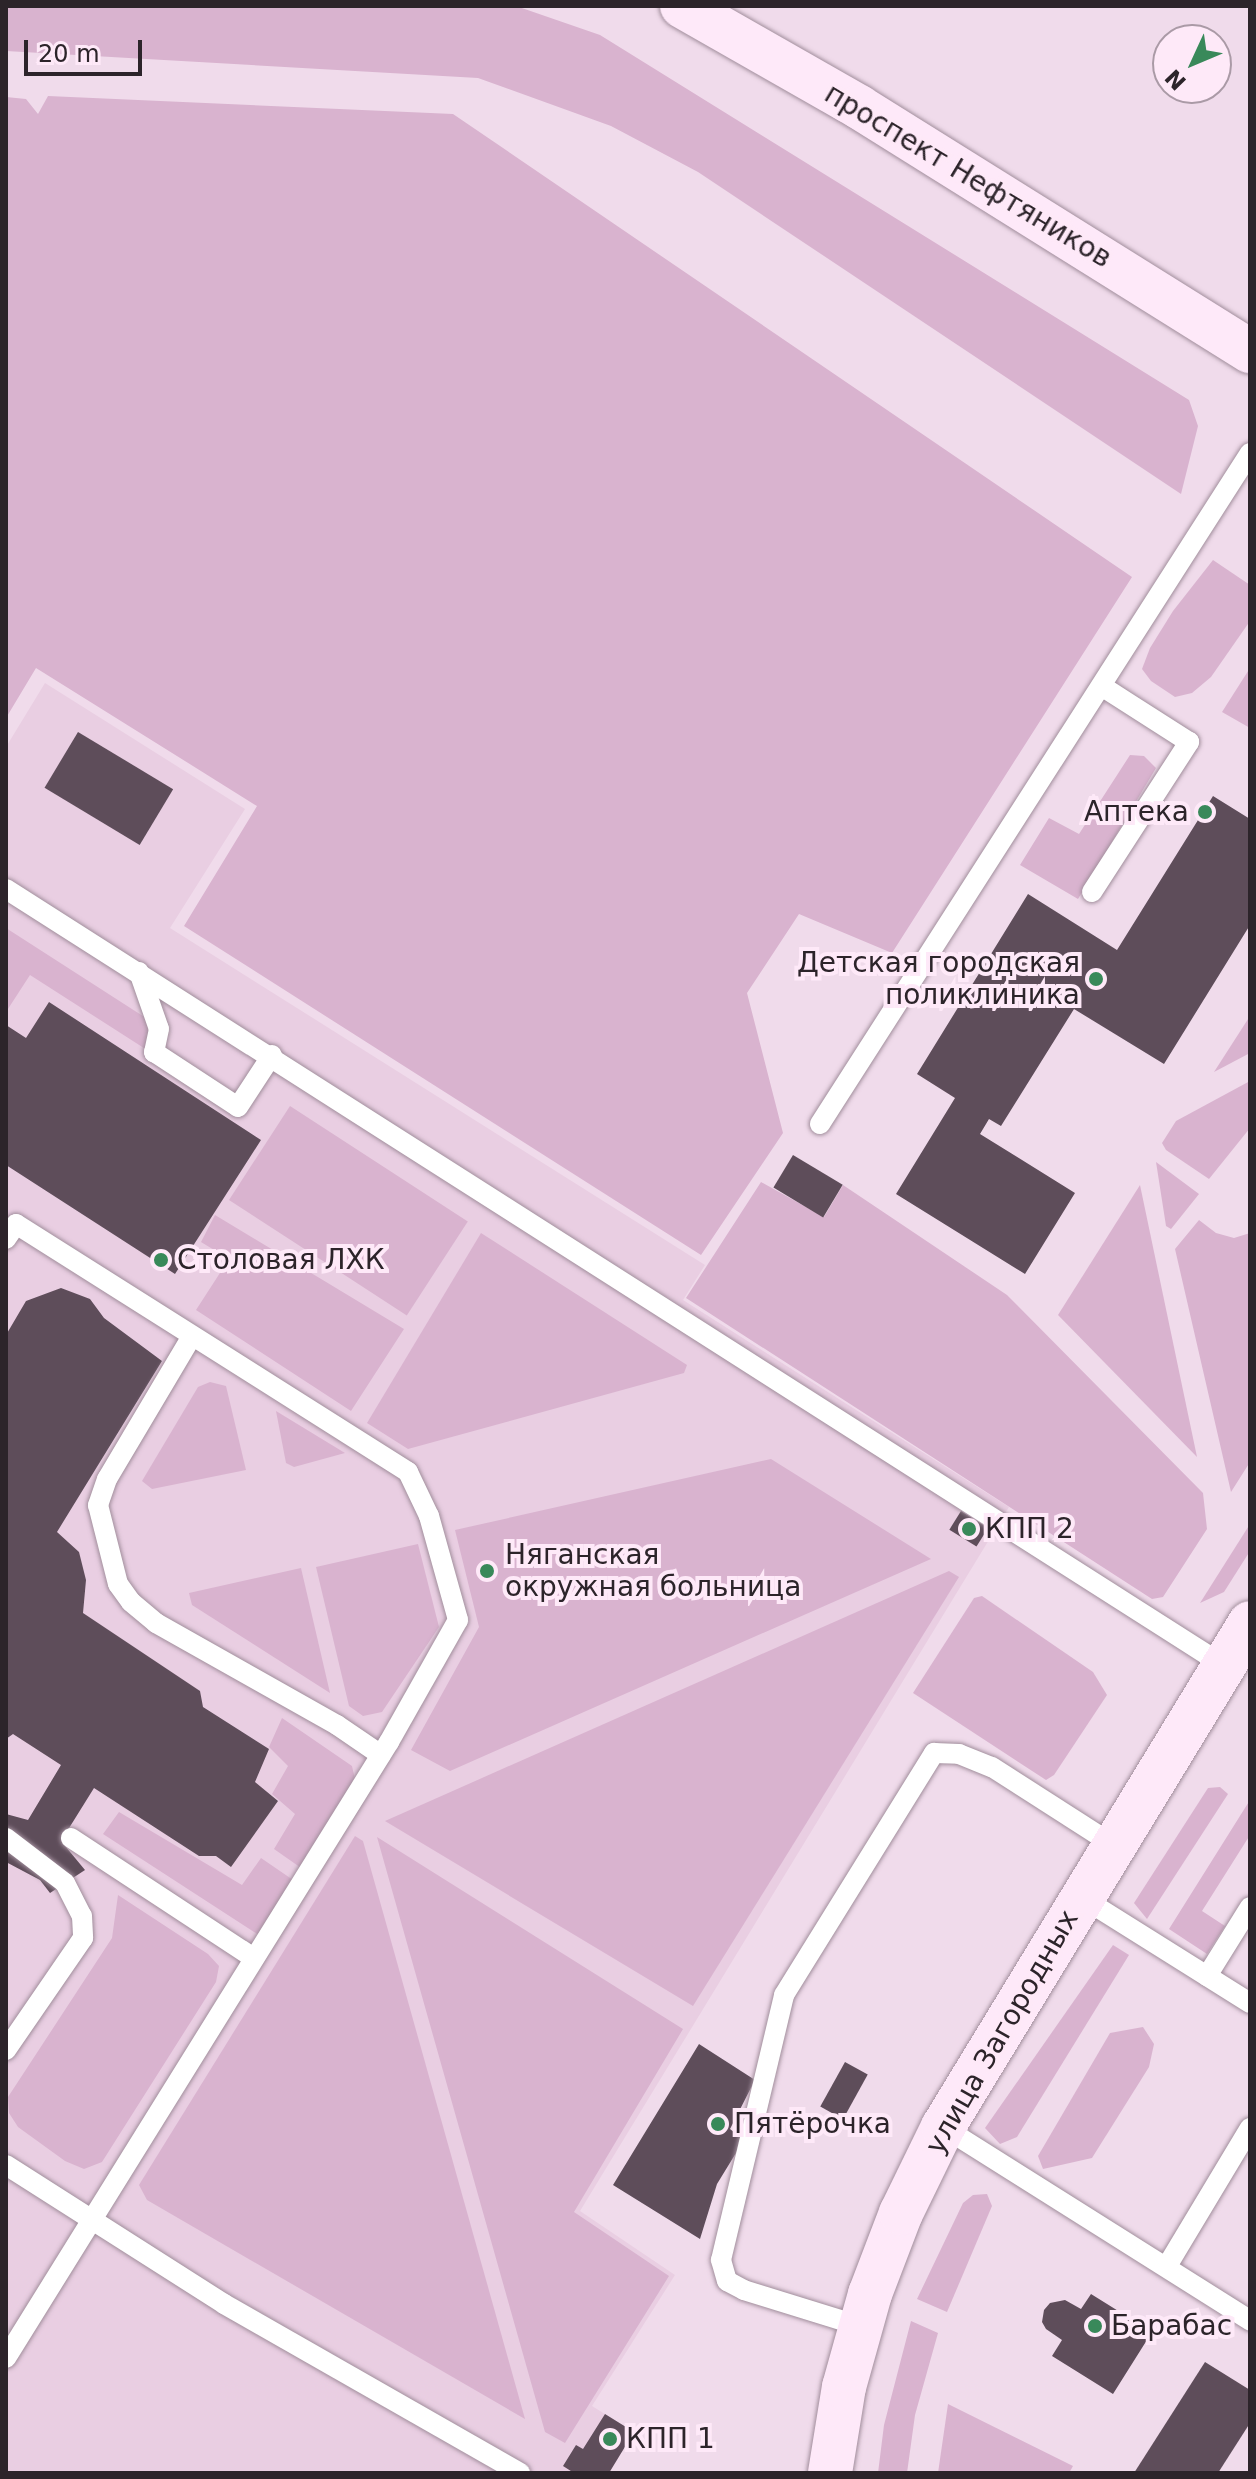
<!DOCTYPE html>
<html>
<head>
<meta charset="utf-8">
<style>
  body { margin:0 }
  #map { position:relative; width:1256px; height:2479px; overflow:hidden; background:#f0dbeb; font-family:"DejaVu Sans",sans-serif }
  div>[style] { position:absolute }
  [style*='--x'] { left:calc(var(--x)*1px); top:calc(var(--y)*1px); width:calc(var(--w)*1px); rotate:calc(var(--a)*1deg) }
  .built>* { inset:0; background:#e9cee2 }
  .green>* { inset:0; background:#d9b3cf; transform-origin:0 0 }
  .building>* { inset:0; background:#5e4d5a; transform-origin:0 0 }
  .roads { filter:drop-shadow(0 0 2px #a18e9c) drop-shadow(0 0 2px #a18e9c) }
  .service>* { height:20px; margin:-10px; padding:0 10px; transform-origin:10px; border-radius:10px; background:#fff }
  .secondary>* { height:44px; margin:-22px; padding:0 22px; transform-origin:22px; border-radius:22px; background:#fee9f9 }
  .dots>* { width:22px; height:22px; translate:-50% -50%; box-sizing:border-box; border:4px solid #fee9f8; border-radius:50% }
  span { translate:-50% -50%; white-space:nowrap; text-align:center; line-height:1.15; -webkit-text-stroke:8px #fee9f8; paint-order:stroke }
  .street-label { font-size:28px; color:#2c242a }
  .poi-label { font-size:28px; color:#2c242a }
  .right { translate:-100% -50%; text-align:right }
  .left { translate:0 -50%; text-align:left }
  .frame { position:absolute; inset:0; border:8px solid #2c242a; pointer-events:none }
  .north { position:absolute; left:1152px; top:24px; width:80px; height:80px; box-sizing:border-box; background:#fee9f8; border:2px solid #aa9aa6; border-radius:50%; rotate:226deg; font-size:22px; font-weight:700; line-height:32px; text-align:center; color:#2c242a }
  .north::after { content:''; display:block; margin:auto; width:28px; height:36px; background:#39895a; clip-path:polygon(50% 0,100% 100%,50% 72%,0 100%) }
  .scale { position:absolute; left:24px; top:40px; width:118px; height:36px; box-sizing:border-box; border:4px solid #2c242a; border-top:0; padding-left:10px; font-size:24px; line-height:28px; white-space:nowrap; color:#2c242a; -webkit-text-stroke:6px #fee9f8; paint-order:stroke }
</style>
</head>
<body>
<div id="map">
  <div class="built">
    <i style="clip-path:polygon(45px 683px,245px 809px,170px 928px,705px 1265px,683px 1300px,1009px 1507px,580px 2211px,675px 2275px,592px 2406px,634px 2432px,609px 2473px,6px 2473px,6px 747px)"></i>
  </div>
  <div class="green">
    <i style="clip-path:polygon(6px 6px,516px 6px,600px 35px,1189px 400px,1198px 426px,1181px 494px,698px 172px,611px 126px,478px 78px,6px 51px)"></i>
    <i style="clip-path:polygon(48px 96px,453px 114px,1132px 577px,892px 953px,799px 914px,747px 993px,783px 1133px,701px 1255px,184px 926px,257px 806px,36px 668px,6px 718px,6px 97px,26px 99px,38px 114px)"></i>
    <i style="clip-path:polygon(1213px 560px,1250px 585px,1250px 621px,1211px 677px,1192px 693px,1175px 697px,1151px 681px,1142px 669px,1150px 648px,1173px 611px)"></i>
    <i style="clip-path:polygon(1250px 668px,1250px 728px,1222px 712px)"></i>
    <i style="clip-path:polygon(1130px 755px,1144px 756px,1156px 768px,1078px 899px,1020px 865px,1049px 818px,1079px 834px)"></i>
    <i style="clip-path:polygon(6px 928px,149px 1020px,147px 1050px,30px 975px,6px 1012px)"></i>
    <i style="clip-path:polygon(1250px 1016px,1250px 1053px,1214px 1072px)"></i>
    <i style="clip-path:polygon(1250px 1081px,1250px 1128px,1209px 1179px,1166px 1150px,1162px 1143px,1176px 1121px)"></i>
    <i style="left:290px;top:1106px;width:212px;height:112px;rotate:33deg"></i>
    <i style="clip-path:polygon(1156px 1162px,1199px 1194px,1171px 1229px,1166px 1226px)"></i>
    <i style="clip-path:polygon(761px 1182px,824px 1217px,843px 1185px,1007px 1295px,1203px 1493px,1207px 1529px,1163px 1597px,1152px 1599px,686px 1298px)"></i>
    <i style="clip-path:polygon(1140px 1185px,1197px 1457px,1058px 1315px)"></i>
    <i style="clip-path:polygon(215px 1215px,404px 1329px,351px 1411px,196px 1310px,229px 1259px,201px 1242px)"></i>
    <i style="clip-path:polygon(1199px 1220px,1216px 1233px,1234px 1238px,1250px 1233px,1250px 1462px,1231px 1492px,1175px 1249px)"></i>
    <i style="clip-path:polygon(481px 1233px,687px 1365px,684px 1373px,408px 1449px,367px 1423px)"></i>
    <i style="clip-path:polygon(210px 1382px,226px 1386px,246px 1470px,152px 1489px,142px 1481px,198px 1387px)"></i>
    <i style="clip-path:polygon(276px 1411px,345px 1453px,294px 1467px,286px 1463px)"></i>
    <i style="clip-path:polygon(771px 1459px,931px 1559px,450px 1771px,411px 1750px,479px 1627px,455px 1530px)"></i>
    <i style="clip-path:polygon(1250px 1524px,1250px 1551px,1224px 1592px,1200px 1603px)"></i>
    <i style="clip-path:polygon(418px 1544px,439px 1627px,382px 1712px,363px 1716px,349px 1706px,316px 1567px)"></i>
    <i style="clip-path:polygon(301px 1568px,330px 1693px,192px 1605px,189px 1593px)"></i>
    <i style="clip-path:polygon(949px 1571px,959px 1577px,693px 2006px,385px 1821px)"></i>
    <i style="clip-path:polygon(982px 1596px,1093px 1672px,1107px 1695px,1054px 1775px,1046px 1780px,913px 1693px,974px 1598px)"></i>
    <i style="clip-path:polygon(282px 1718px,352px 1766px,356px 1784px,304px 1870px,274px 1849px,295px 1814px,272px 1794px,288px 1766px,269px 1747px)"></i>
    <i style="clip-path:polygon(1220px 1787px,1228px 1794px,1147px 1919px,1134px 1903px,1208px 1788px)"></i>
    <i style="clip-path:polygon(1250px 1800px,1250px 1835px,1202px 1911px,1225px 1926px,1207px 1954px,1169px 1929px)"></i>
    <i style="clip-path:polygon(119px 1812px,242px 1885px,261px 1858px,296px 1882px,265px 1939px,103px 1834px)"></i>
    <i style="clip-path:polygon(355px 1836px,363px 1841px,525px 2419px,147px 2200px,139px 2185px)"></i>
    <i style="clip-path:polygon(377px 1837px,683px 2029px,574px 2212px,669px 2276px,565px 2443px,545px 2432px)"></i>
    <i style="clip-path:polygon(118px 1895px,208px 1954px,219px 1966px,216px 1982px,102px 2162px,84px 2169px,65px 2161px,18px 2127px,9px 2113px,8px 2097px,112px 1938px)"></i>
    <i style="clip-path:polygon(1113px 1945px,1129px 1955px,1017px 2137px,1000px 2144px,985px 2128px)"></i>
    <i style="clip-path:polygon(1143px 2027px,1154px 2044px,1149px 2067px,1092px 2158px,1043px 2169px,1038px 2156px,1110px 2033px)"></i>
    <i style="clip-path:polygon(987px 2194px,992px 2206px,947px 2312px,917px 2299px,963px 2203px,973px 2195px)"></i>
    <i style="clip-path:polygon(911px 2321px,938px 2333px,915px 2415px,907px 2473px,878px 2473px,884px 2425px)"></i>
    <i style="clip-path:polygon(948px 2404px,1073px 2466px,1069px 2473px,938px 2473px)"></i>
  </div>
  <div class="building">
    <i style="left:78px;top:732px;width:111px;height:65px;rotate:31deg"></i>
    <i style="clip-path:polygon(1213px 796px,1250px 819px,1250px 925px,1164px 1064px,1074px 1009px,1001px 1126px,989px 1119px,980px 1134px,1075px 1193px,1025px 1274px,896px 1194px,955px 1098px,917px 1074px,1028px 894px,1117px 950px)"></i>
    <i style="clip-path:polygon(49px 1002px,261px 1140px,175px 1274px,6px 1165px,6px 1025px,26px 1038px)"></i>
    <i style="left:793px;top:1155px;width:58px;height:38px;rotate:31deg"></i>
    <i style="clip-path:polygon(61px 1288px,90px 1299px,104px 1318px,162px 1361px,57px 1532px,79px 1552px,86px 1580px,83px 1613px,200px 1691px,203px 1707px,269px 1749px,255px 1782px,278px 1801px,231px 1867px,216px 1856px,199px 1856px,94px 1788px,61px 1841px,85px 1870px,50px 1893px,40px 1880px,6px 1862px,6px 1814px,28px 1820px,61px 1765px,13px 1734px,6px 1739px,6px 1335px,26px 1301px)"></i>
    <i style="left:961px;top:1511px;width:32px;height:22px;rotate:32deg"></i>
    <i style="clip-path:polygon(699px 2044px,755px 2080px,730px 2129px,744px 2140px,717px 2184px,700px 2239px,613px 2185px)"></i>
    <i style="left:845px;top:2062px;width:26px;height:51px;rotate:29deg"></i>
    <i style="clip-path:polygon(1091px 2294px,1152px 2332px,1113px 2394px,1052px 2356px,1062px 2340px,1046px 2329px,1042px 2322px,1044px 2310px,1050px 2303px,1065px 2300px,1081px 2309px)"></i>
    <i style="clip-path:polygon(1205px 2362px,1250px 2390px,1250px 2423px,1218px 2473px,1134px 2473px)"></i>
    <i style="clip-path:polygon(605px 2414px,634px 2432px,609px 2473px,574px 2473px,563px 2466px,576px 2445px,583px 2449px)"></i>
  </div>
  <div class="roads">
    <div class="service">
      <i style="--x:6;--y:889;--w:1443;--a:32.52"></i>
      <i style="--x:1092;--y:892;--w:179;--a:-57.1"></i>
      <i style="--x:1189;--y:742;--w:102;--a:-147.4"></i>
      <i style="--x:139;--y:972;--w:60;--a:70.7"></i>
      <i style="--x:159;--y:1029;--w:24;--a:102"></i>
      <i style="--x:154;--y:1052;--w:100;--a:33.2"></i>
      <i style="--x:238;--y:1107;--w:62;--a:-56.8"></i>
      <i style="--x:820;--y:1124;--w:797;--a:-57.35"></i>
      <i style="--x:6;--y:1239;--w:18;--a:-56"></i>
      <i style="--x:16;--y:1224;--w:464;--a:32.3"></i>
      <i style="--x:408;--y:1472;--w:49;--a:64.5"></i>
      <i style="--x:429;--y:1516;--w:108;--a:74.4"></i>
      <i style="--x:458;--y:1620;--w:140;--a:119.5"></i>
      <i style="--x:389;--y:1742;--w:725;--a:121.87"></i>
      <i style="--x:192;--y:1336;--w:166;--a:120.7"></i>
      <i style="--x:107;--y:1479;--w:28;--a:109"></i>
      <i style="--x:98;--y:1505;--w:81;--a:75.8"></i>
      <i style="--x:118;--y:1584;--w:22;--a:54"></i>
      <i style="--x:131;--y:1602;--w:33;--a:40"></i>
      <i style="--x:156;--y:1623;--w:208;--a:29.4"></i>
      <i style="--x:337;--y:1725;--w:53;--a:34.3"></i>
      <i style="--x:6;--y:1838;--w:74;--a:37.3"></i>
      <i style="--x:65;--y:1883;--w:37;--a:63"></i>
      <i style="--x:82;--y:1916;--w:22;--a:87"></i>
      <i style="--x:83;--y:1938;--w:136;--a:124.5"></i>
      <i style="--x:71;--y:1838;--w:219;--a:33.3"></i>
      <i style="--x:1081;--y:1897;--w:199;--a:32.1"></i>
      <i style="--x:1207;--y:1976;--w:81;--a:-58.1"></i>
      <i style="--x:943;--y:2127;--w:363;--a:32.2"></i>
      <i style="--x:6;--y:2165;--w:259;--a:32.5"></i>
      <i style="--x:224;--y:2304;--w:341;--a:29.7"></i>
      <i style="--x:1167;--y:2266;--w:161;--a:-59"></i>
      <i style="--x:860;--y:2326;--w:121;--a:-162.8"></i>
      <i style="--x:744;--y:2290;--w:19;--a:-152"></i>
      <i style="--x:727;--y:2281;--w:22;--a:-106"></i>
      <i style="--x:721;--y:2260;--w:272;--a:-76.6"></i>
      <i style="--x:784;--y:1995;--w:285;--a:-58.2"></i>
      <i style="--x:934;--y:1753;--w:25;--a:2"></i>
      <i style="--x:959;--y:1754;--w:35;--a:22"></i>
      <i style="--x:992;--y:1767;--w:143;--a:32.7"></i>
    </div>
    <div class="secondary">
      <i style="--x:682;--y:6;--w:204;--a:29.7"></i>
      <i style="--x:859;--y:107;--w:461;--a:32"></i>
      <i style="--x:830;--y:2473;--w:87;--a:-80.8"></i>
      <i style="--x:844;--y:2387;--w:97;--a:-74.4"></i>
      <i style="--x:870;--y:2294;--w:87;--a:-69.1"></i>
      <i style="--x:901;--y:2213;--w:96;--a:-64"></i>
      <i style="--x:943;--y:2127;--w:590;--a:-58.65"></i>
    </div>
  </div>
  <div class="dots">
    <i style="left:1205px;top:812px;background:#39895a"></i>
    <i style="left:1096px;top:979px;background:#39895a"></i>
    <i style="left:161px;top:1260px;background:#39895a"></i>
    <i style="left:969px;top:1529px;background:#39895a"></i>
    <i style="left:487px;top:1571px;background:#39895a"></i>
    <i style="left:718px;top:2124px;background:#39895a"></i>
    <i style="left:1095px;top:2326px;background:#39895a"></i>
    <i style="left:610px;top:2439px;background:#39895a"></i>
  </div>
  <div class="street-label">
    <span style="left:968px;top:176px;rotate:31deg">проспект Нефтяников</span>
    <span style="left:1002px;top:2032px;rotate:-60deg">улица Загородных</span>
  </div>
  <div class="poi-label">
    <span class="right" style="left:1189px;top:812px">Аптека</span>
    <span class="right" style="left:1080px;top:979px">Детская городская<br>поликлиника</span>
    <span class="left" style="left:177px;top:1260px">Столовая ЛХК</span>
    <span class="left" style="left:985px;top:1529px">КПП 2</span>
    <span class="left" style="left:505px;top:1571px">Няганская<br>окружная больница</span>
    <span class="left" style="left:734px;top:2124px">Пятёрочка</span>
    <span class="left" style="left:1111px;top:2326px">Барабас</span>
    <span class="left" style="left:626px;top:2439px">КПП 1</span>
  </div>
  <div class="frame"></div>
  <div class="north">N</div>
  <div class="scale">20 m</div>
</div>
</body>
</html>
